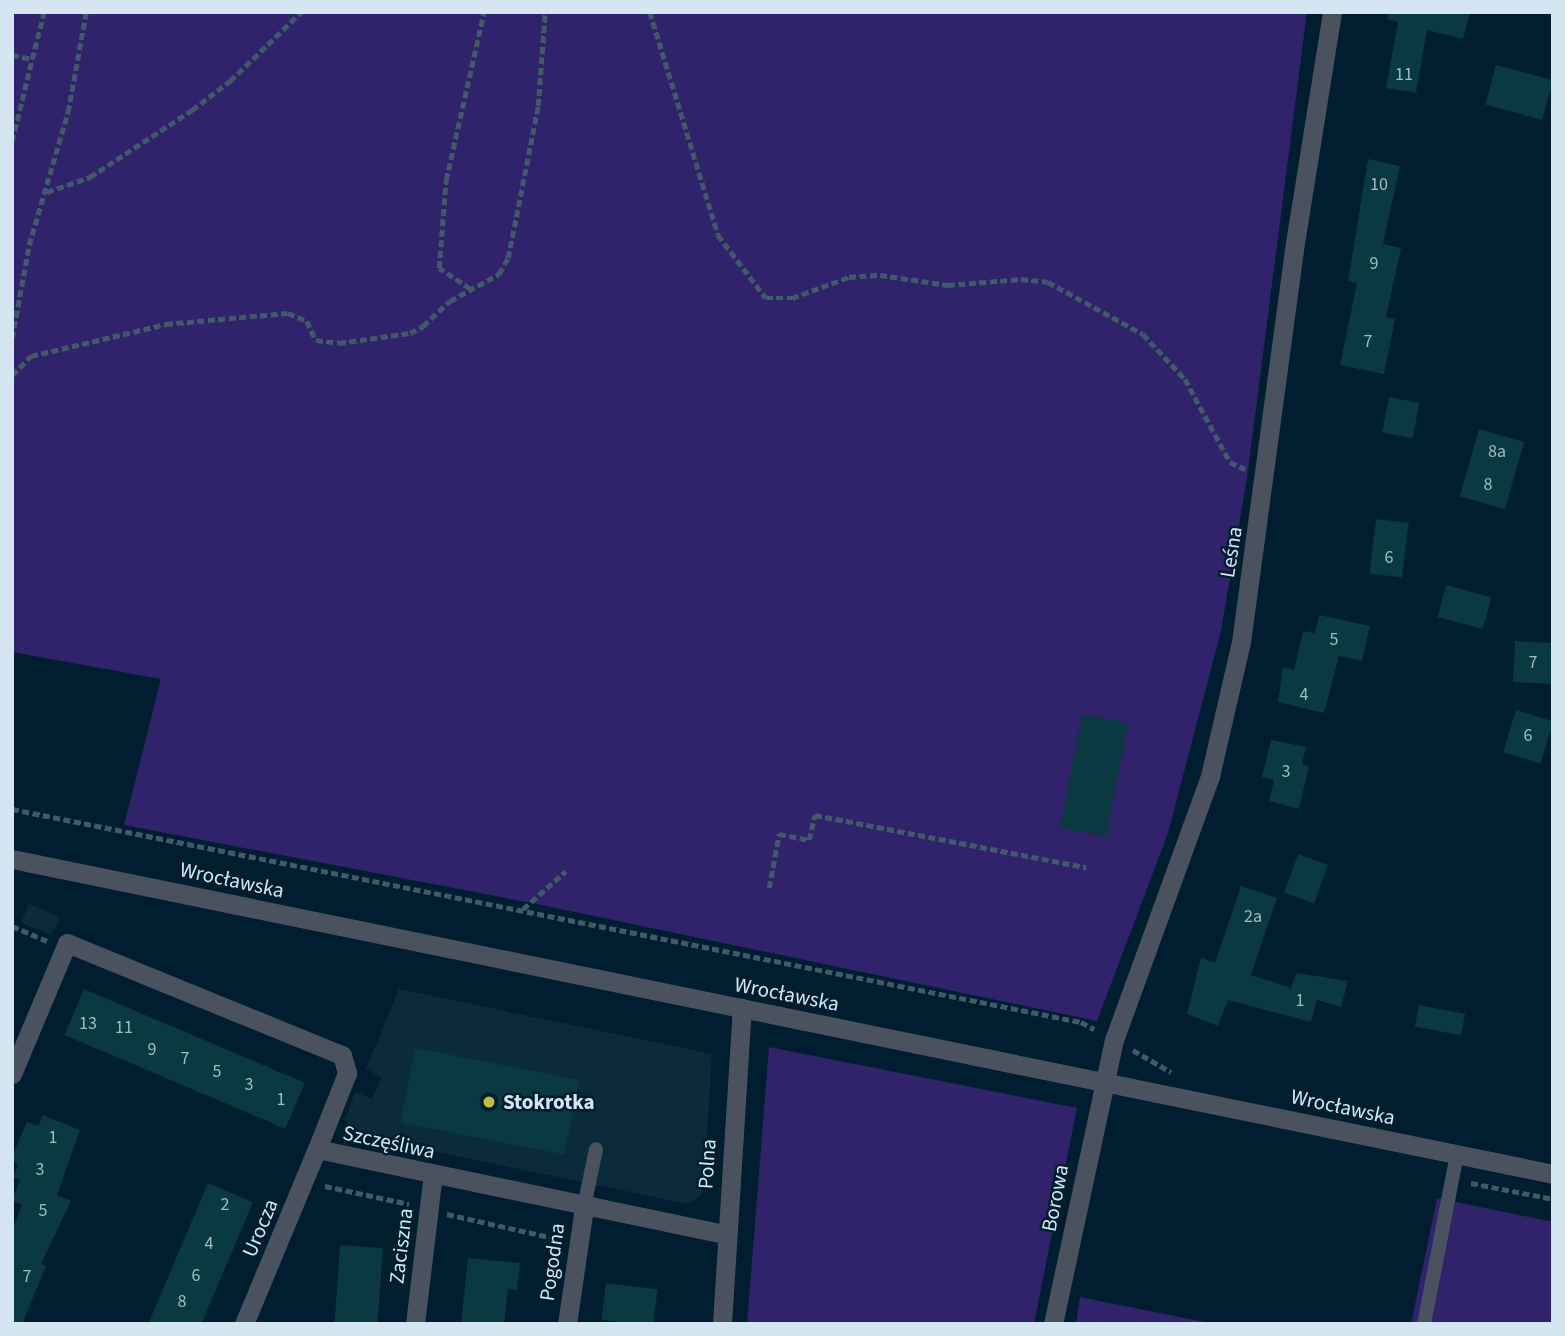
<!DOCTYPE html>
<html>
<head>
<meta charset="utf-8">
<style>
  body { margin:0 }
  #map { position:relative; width:1565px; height:1336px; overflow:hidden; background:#001e2f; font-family:"Source Sans 3",sans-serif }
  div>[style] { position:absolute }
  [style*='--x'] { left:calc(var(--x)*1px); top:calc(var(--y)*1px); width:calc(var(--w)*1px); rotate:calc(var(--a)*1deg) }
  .built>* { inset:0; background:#0b2b3b; transform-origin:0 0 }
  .green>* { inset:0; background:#31226c }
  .building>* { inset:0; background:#0a3941; transform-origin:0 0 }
  .path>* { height:4.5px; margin-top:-2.25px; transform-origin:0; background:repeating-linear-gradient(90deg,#405a6a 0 7px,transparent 0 10.5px) }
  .service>* { height:14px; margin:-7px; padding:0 7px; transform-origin:7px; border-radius:7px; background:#4b525f }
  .minor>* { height:19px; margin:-9.5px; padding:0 9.5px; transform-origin:9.5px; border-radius:9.5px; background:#4b525f }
  .tertiary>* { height:19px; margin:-9.5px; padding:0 9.5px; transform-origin:9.5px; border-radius:9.5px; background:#4b525f }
  .dots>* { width:19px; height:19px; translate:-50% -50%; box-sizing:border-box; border:4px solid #001e2f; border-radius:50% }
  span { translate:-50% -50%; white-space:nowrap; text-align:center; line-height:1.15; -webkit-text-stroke:5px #001e2f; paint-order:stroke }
  .number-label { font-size:18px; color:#a2bbc5 }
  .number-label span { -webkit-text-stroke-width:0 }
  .street-label { font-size:21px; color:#d4e6f1 }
  .poi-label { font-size:21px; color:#d4e6f1; font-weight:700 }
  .left { translate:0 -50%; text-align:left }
  .frame { position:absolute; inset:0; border:14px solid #d4e6f1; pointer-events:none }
</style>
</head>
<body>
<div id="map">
  <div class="built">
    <i style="left:29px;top:904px;width:33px;height:20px;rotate:23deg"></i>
    <i style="clip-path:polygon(399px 989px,712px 1054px,703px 1193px,688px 1204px,355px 1135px,345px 1119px,355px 1092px,372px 1099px,382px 1077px,366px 1069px)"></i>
  </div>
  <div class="green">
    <i style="clip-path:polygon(12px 12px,1307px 12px,1247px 478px,1221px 631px,1168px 833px,1097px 1021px,532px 903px,124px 825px,161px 679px,12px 652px)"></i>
    <i style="clip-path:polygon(769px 1047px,1077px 1108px,1034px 1324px,747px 1324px)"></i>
    <i style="clip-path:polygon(1437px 1198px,1553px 1222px,1553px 1324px,1411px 1324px)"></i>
    <i style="clip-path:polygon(1080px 1297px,1215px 1324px,1076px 1324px)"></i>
  </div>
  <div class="building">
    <i style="clip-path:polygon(1388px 12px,1470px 12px,1463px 39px,1427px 30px,1416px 93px,1386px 88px,1398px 22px,1387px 19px)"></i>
    <i style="left:1496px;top:65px;width:59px;height:41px;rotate:15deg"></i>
    <i style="clip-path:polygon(1368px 159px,1400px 166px,1383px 244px,1401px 248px,1386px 317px,1395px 319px,1384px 374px,1340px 365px,1357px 283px,1348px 281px)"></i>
    <i style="left:1389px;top:397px;width:31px;height:36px;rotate:11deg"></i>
    <i style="left:1479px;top:429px;width:47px;height:70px;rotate:16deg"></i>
    <i style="left:1376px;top:519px;width:33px;height:55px;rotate:7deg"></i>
    <i style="left:1446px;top:585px;width:47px;height:33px;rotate:15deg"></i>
    <i style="clip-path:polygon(1319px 615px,1370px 626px,1362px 661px,1339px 656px,1324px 713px,1278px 702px,1283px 667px,1294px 670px,1303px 631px,1315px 633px)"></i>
    <i style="left:1515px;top:641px;width:38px;height:41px;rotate:3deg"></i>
    <i style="left:1516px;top:710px;width:39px;height:44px;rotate:17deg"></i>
    <i style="left:1082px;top:714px;width:47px;height:116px;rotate:11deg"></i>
    <i style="clip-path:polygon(1271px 740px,1306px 747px,1302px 764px,1309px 766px,1299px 809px,1269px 801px,1274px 780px,1262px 777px)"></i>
    <i style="left:1298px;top:854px;width:32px;height:41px;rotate:20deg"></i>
    <i style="clip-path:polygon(1241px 886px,1277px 898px,1251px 975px,1291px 988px,1296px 973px,1348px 981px,1341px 1007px,1317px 1000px,1311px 1022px,1228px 1000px,1218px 1026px,1187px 1014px,1201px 957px,1215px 963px)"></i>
    <i style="left:84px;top:989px;width:240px;height:50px;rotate:23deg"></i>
    <i style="left:1419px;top:1005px;width:47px;height:22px;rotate:11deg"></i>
    <i style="left:415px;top:1048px;width:167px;height:76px;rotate:11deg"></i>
    <i style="clip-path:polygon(43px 1115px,80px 1130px,57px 1195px,71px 1201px,41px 1264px,46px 1266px,22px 1324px,12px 1324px,12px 1231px,22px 1205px,12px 1200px,20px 1180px,13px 1177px,18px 1166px,12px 1157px,27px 1122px,38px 1126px)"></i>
    <i style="left:208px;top:1183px;width:49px;height:152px;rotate:23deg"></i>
    <i style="left:340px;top:1245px;width:43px;height:79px;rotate:4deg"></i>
    <i style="clip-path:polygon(468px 1258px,520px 1263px,517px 1290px,508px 1289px,504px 1324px,461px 1324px)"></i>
    <i style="left:606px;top:1283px;width:52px;height:37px;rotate:7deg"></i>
  </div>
  <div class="path">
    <i style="--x:650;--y:12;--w:233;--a:73"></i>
    <i style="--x:718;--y:235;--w:79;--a:52.7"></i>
    <i style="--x:766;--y:298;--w:26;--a:0"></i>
    <i style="--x:792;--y:298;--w:61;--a:-20.2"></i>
    <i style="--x:849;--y:277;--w:31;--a:-4"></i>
    <i style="--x:880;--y:275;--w:69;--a:8.4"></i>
    <i style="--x:948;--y:285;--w:73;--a:-4.7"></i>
    <i style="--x:1021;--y:279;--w:27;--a:6"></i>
    <i style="--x:1048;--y:282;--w:108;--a:28.7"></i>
    <i style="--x:1143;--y:334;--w:62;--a:47"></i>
    <i style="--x:1185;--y:379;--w:94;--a:61.5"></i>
    <i style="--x:1230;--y:462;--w:17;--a:25"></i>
    <i style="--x:12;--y:55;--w:20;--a:11"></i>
    <i style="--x:32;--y:59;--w:49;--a:-75.7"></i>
    <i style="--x:12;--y:141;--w:84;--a:-76.3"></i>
    <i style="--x:47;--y:192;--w:46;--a:-19.2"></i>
    <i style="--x:90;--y:177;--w:122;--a:-33.3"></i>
    <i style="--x:192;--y:110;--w:48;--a:-37.3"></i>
    <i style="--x:230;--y:81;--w:99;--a:-44.2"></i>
    <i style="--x:470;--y:289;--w:37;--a:-146"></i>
    <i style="--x:439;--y:268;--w:88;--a:-85.5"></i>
    <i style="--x:446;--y:180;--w:172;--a:-77.3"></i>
    <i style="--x:12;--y:338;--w:95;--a:-79.6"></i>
    <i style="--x:29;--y:245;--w:139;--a:-73.7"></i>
    <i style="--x:68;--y:112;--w:102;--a:-79.8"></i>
    <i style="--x:12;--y:375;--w:27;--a:-45"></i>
    <i style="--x:31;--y:356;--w:139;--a:-13.3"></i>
    <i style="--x:166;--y:324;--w:122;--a:-5.2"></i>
    <i style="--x:288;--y:313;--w:21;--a:23"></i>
    <i style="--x:307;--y:321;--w:21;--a:65"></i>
    <i style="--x:316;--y:340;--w:23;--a:7"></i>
    <i style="--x:339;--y:343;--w:72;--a:-8"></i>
    <i style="--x:410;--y:333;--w:15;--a:-28"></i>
    <i style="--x:423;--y:326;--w:37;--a:-43"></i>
    <i style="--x:450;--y:301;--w:56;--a:-28.9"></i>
    <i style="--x:499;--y:274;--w:18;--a:-61"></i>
    <i style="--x:508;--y:258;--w:155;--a:-78.8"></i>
    <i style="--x:538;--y:106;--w:94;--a:-85.7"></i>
    <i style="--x:12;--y:809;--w:1090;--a:11.27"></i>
    <i style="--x:1081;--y:1022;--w:15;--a:28"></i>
    <i style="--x:769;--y:888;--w:55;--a:-79.5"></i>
    <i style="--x:779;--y:834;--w:31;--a:11"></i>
    <i style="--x:809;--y:840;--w:26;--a:-77"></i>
    <i style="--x:815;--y:815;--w:276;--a:10.9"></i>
    <i style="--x:523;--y:909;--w:57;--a:-41.5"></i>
    <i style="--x:12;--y:926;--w:38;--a:23"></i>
    <i style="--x:1133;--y:1050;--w:44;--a:30.1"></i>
    <i style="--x:1471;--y:1183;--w:84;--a:11"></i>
    <i style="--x:325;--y:1186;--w:86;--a:12.1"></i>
    <i style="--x:447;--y:1214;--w:114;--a:12.7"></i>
  </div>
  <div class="service">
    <i style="--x:584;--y:1207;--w:59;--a:-78.3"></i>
    <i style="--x:1424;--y:1324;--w:173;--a:-79"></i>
  </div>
  <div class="minor">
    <i style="--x:12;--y:1074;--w:142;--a:-67.2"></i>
    <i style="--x:67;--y:943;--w:297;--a:22.2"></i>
    <i style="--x:342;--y:1055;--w:19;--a:74"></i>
    <i style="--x:347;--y:1073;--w:82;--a:111.5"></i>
    <i style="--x:317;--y:1149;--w:416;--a:11.8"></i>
    <i style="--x:244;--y:1324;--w:190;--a:-67.4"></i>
    <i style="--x:415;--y:1324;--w:151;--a:-83.2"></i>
    <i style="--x:567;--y:1324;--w:118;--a:-81.7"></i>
    <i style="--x:722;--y:1324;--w:317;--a:-86.4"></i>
    <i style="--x:1053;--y:1324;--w:290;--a:-77.9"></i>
    <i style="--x:1114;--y:1040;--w:281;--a:-70"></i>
    <i style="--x:1210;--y:776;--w:138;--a:-77"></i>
    <i style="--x:1241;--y:642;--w:403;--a:-82.3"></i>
    <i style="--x:1295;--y:243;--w:234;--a:-80.9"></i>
  </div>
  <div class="tertiary">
    <i style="--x:12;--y:859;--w:1573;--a:11.55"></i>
  </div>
  <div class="dots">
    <i style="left:489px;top:1102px;background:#bfbe41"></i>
  </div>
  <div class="number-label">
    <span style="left:1404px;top:75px">11</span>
    <span style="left:1379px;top:185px">10</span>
    <span style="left:1374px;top:264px">9</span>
    <span style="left:1368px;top:342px">7</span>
    <span style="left:1497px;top:452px">8a</span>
    <span style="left:1488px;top:485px">8</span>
    <span style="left:1389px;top:558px">6</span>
    <span style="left:1334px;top:640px">5</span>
    <span style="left:1533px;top:663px">7</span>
    <span style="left:1304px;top:695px">4</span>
    <span style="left:1528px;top:736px">6</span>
    <span style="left:1286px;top:772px">3</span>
    <span style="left:1253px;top:917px">2a</span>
    <span style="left:1300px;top:1001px">1</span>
    <span style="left:88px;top:1024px">13</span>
    <span style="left:124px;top:1028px">11</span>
    <span style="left:152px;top:1050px">9</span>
    <span style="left:185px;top:1059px">7</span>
    <span style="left:217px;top:1072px">5</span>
    <span style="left:249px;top:1085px">3</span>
    <span style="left:281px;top:1100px">1</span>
    <span style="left:53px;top:1138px">1</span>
    <span style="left:40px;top:1170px">3</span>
    <span style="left:225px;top:1205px">2</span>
    <span style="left:43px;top:1211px">5</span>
    <span style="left:209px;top:1244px">4</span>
    <span style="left:196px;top:1276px">6</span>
    <span style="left:27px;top:1277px">7</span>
    <span style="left:182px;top:1302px">8</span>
  </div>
  <div class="street-label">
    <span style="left:1231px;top:552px;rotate:-81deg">Leśna</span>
    <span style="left:232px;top:880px;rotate:12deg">Wrocławska</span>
    <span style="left:787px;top:994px;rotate:11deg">Wrocławska</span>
    <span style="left:1343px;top:1107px;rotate:12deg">Wrocławska</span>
    <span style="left:389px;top:1142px;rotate:12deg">Szczęśliwa</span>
    <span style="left:707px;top:1164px;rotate:-86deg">Polna</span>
    <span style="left:1055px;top:1198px;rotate:-79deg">Borowa</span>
    <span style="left:260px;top:1228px;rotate:-67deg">Urocza</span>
    <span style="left:401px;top:1246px;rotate:-83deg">Zaciszna</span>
    <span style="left:552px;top:1262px;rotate:-82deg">Pogodna</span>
  </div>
  <div class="poi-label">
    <span class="left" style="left:503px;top:1102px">Stokrotka</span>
  </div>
  <div class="frame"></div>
</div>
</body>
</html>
